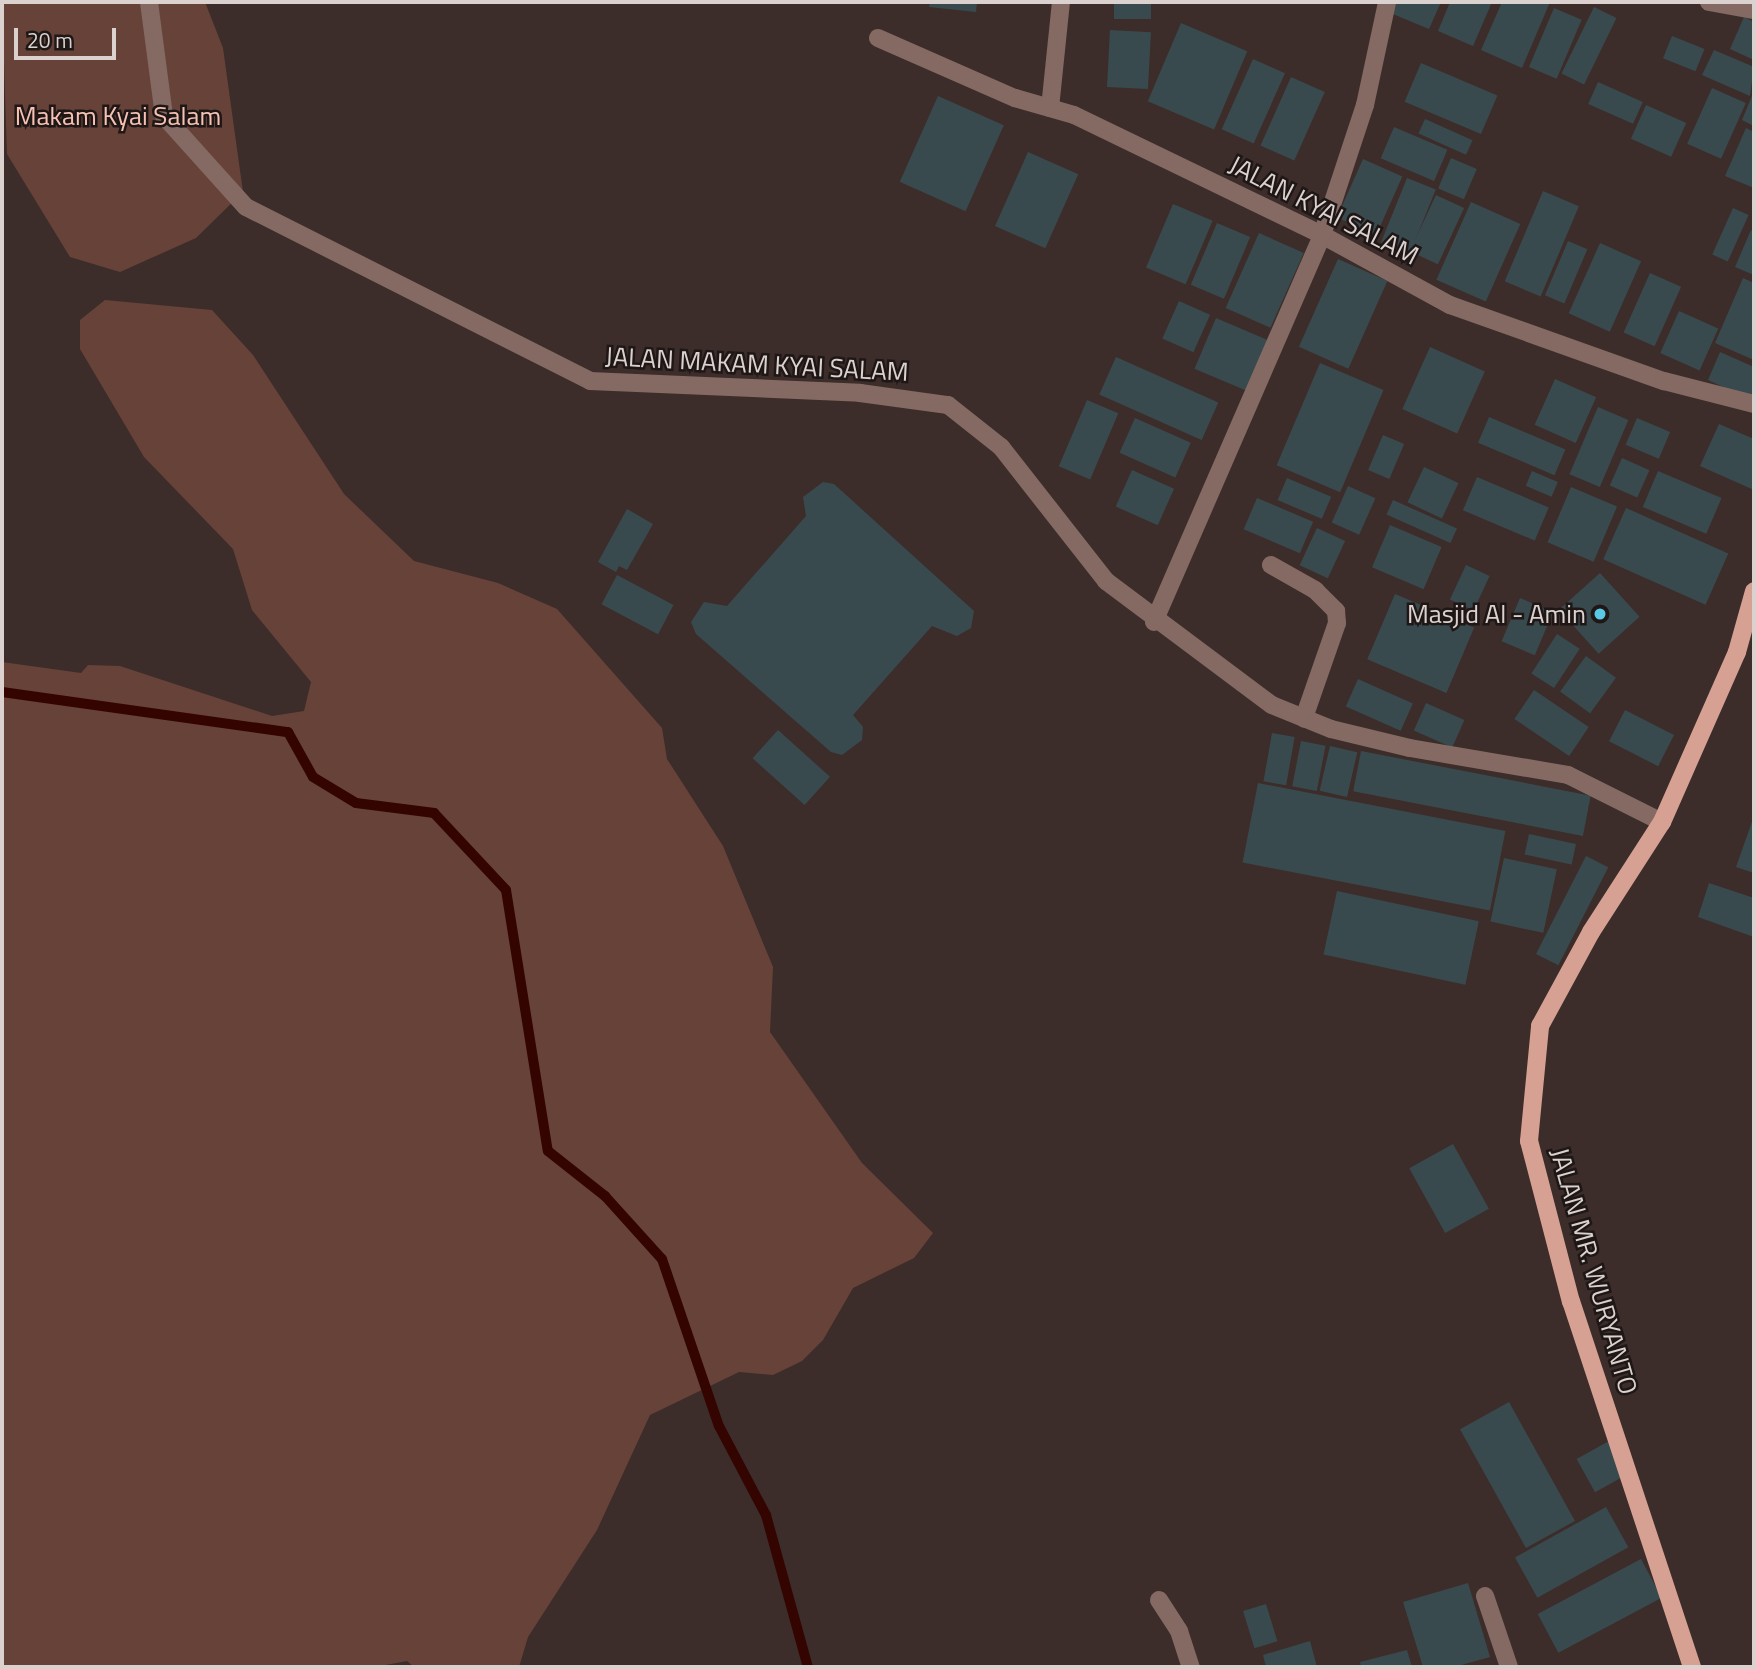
<!DOCTYPE html>
<html>
<head>
<meta charset="utf-8">
<style>
  body { margin:0 }
  #map { position:relative; width:1756px; height:1669px; overflow:hidden; background:#3c2d2a; font-family:"Titillium Web",sans-serif }
  div>[style] { position:absolute }
  [style*='--x'] { left:calc(var(--x)*1px); top:calc(var(--y)*1px); width:calc(var(--w)*1px); rotate:calc(var(--a)*1deg) }
  .green>* { inset:0; background:#674239 }
  .stream>* { height:10px; margin:-5px; padding:0 5px; transform-origin:5px; border-radius:5px; background:#340400 }
  .building>* { inset:0; background:#394a4e; transform-origin:0 0 }
  .minor>* { height:18px; margin:-9px; padding:0 9px; transform-origin:9px; border-radius:9px; background:#846a63 }
  .major>* { height:18px; margin:-9px; padding:0 9px; transform-origin:9px; border-radius:9px; background:#d6a193 }
  .dots>* { width:19px; height:19px; translate:-50% -50%; box-sizing:border-box; border:4px solid #1e1716; border-radius:50% }
  span { translate:-50% -50%; white-space:nowrap; text-align:center; line-height:1.15; -webkit-text-stroke:5px #1e1716; paint-order:stroke }
  .park-label { font-size:26px; color:#f7c2b4 }
  .street-label { font-size:26px; color:#dbd2cf }
  .poi-label { font-size:26px; color:#dbd2cf }
  .right { translate:-100% -50%; text-align:right }
  .frame { position:absolute; inset:0; border:4px solid #dbd2cf; pointer-events:none }
  .scale { position:absolute; left:14px; top:28px; width:102px; height:32px; box-sizing:border-box; border:4px solid #dbd2cf; border-top:0; padding-left:9px; font-size:21px; line-height:24px; white-space:nowrap; color:#dbd2cf; -webkit-text-stroke:5px #1e1716; paint-order:stroke }
</style>
</head>
<body>
<div id="map">
  <div class="green">
    <i style="clip-path:polygon(2px 2px,205px 2px,223px 48px,243px 192px,196px 238px,120px 272px,70px 257px,7px 154px)"></i>
    <i style="clip-path:polygon(105px 300px,212px 310px,253px 355px,344px 494px,414px 561px,498px 583px,557px 609px,662px 728px,667px 759px,723px 846px,773px 967px,770px 1032px,862px 1163px,933px 1233px,914px 1258px,853px 1288px,823px 1340px,802px 1361px,773px 1375px,739px 1372px,650px 1415px,597px 1530px,528px 1637px,519px 1667px,414px 1667px,407px 1661px,375px 1667px,2px 1667px,2px 662px,81px 673px,88px 665px,120px 666px,272px 716px,304px 711px,311px 682px,252px 610px,233px 549px,144px 457px,80px 349px,80px 320px)"></i>
  </div>
  <div class="stream">
    <i style="--x:2;--y:692;--w:289;--a:8"></i>
    <i style="--x:288;--y:732;--w:51;--a:60.9"></i>
    <i style="--x:313;--y:777;--w:50;--a:31.2"></i>
    <i style="--x:356;--y:803;--w:79;--a:7.3"></i>
    <i style="--x:434;--y:813;--w:105;--a:46.9"></i>
    <i style="--x:506;--y:890;--w:264;--a:80.9"></i>
    <i style="--x:548;--y:1151;--w:73;--a:38.3"></i>
    <i style="--x:605;--y:1196;--w:85;--a:47.9"></i>
    <i style="--x:662;--y:1259;--w:176;--a:71.2"></i>
    <i style="--x:719;--y:1426;--w:101;--a:62.2"></i>
    <i style="--x:766;--y:1515;--w:158;--a:74.6"></i>
  </div>
  <div class="building">
    <i style="clip-path:polygon(930px 2px,977px 2px,976px 12px,929px 7px)"></i>
    <i style="left:1114px;top:2px;width:37px;height:17px"></i>
    <i style="clip-path:polygon(1393px 2px,1441px 2px,1429px 29px,1388px 12px)"></i>
    <i style="clip-path:polygon(1450px 2px,1492px 2px,1473px 46px,1438px 31px)"></i>
    <i style="clip-path:polygon(1502px 2px,1550px 2px,1522px 68px,1481px 50px)"></i>
    <i style="left:1594px;top:7px;width:25px;height:74px;rotate:26deg"></i>
    <i style="left:1554px;top:8px;width:30px;height:64px;rotate:23deg"></i>
    <i style="clip-path:polygon(1744px 17px,1754px 22px,1754px 60px,1730px 49px)"></i>
    <i style="left:1181px;top:23px;width:72px;height:85px;rotate:23deg"></i>
    <i style="left:1110px;top:30px;width:41px;height:57px;rotate:3deg"></i>
    <i style="left:1672px;top:36px;width:35px;height:24px;rotate:22deg"></i>
    <i style="clip-path:polygon(1714px 50px,1754px 67px,1750px 96px,1702px 75px)"></i>
    <i style="left:1253px;top:59px;width:35px;height:77px;rotate:24deg"></i>
    <i style="left:1421px;top:63px;width:83px;height:42px;rotate:23deg"></i>
    <i style="left:1291px;top:77px;width:37px;height:75px;rotate:24deg"></i>
    <i style="left:1598px;top:82px;width:49px;height:24px;rotate:24deg"></i>
    <i style="left:1712px;top:88px;width:37px;height:61px;rotate:24deg"></i>
    <i style="clip-path:polygon(1754px 91px,1754px 126px,1742px 120px)"></i>
    <i style="left:938px;top:96px;width:72px;height:94px;rotate:24deg"></i>
    <i style="left:1646px;top:105px;width:44px;height:37px;rotate:24deg"></i>
    <i style="left:1425px;top:119px;width:52px;height:16px;rotate:24deg"></i>
    <i style="left:1394px;top:127px;width:58px;height:34px;rotate:23deg"></i>
    <i style="clip-path:polygon(1746px 128px,1754px 132px,1754px 188px,1725px 176px)"></i>
    <i style="left:1028px;top:152px;width:55px;height:81px;rotate:24deg"></i>
    <i style="left:1451px;top:158px;width:28px;height:33px;rotate:23deg"></i>
    <i style="left:1363px;top:159px;width:43px;height:64px;rotate:24deg"></i>
    <i style="left:1407px;top:178px;width:31px;height:70px;rotate:22deg"></i>
    <i style="left:1543px;top:191px;width:39px;height:98px;rotate:23deg"></i>
    <i style="left:1436px;top:195px;width:31px;height:62px;rotate:25deg"></i>
    <i style="left:1471px;top:202px;width:54px;height:85px;rotate:24deg"></i>
    <i style="left:1173px;top:204px;width:43px;height:69px;rotate:23deg"></i>
    <i style="left:1733px;top:208px;width:17px;height:51px;rotate:24deg"></i>
    <i style="left:1217px;top:223px;width:36px;height:67px;rotate:23deg"></i>
    <i style="clip-path:polygon(1751px 230px,1754px 232px,1754px 275px,1735px 267px)"></i>
    <i style="left:1259px;top:233px;width:49px;height:82px;rotate:24deg"></i>
    <i style="left:1568px;top:241px;width:21px;height:59px;rotate:23deg"></i>
    <i style="left:1600px;top:243px;width:45px;height:77px;rotate:24deg"></i>
    <i style="left:1338px;top:259px;width:54px;height:96px;rotate:24deg"></i>
    <i style="left:1650px;top:273px;width:34px;height:65px;rotate:24deg"></i>
    <i style="clip-path:polygon(1743px 278px,1754px 283px,1754px 360px,1715px 343px)"></i>
    <i style="left:1179px;top:301px;width:34px;height:41px;rotate:24deg"></i>
    <i style="left:1679px;top:311px;width:43px;height:46px;rotate:24deg"></i>
    <i style="left:1216px;top:318px;width:56px;height:55px;rotate:23deg"></i>
    <i style="left:1430px;top:347px;width:60px;height:68px;rotate:24deg"></i>
    <i style="clip-path:polygon(1720px 352px,1754px 367px,1754px 401px,1708px 380px)"></i>
    <i style="left:1116px;top:357px;width:112px;height:41px;rotate:24deg"></i>
    <i style="left:1320px;top:363px;width:69px;height:111px;rotate:23deg"></i>
    <i style="left:1555px;top:379px;width:45px;height:50px;rotate:24deg"></i>
    <i style="left:1087px;top:400px;width:34px;height:72px;rotate:23deg"></i>
    <i style="left:1598px;top:407px;width:33px;height:73px;rotate:23deg"></i>
    <i style="left:1489px;top:417px;width:83px;height:28px;rotate:23deg"></i>
    <i style="left:1135px;top:418px;width:61px;height:38px;rotate:24deg"></i>
    <i style="left:1637px;top:418px;width:36px;height:29px;rotate:23deg"></i>
    <i style="clip-path:polygon(1719px 424px,1754px 439px,1754px 490px,1700px 466px)"></i>
    <i style="left:1383px;top:435px;width:23px;height:38px;rotate:23deg"></i>
    <i style="left:1622px;top:458px;width:30px;height:30px;rotate:24deg"></i>
    <i style="left:1424px;top:467px;width:38px;height:39px;rotate:25deg"></i>
    <i style="left:1132px;top:470px;width:46px;height:40px;rotate:24deg"></i>
    <i style="left:1532px;top:471px;width:28px;height:16px;rotate:23deg"></i>
    <i style="left:1658px;top:471px;width:69px;height:39px;rotate:23deg"></i>
    <i style="left:1477px;top:477px;width:78px;height:36px;rotate:23deg"></i>
    <i style="left:1287px;top:478px;width:48px;height:24px;rotate:23deg"></i>
    <i style="clip-path:polygon(823px 482px,834px 484px,974px 611px,971px 628px,957px 636px,932px 626px,853px 715px,863px 727px,862px 740px,842px 755px,831px 752px,696px 634px,691px 622px,704px 602px,727px 606px,806px 516px,803px 497px)"></i>
    <i style="left:1348px;top:486px;width:30px;height:40px;rotate:24deg"></i>
    <i style="left:1571px;top:487px;width:50px;height:60px;rotate:23deg"></i>
    <i style="left:1257px;top:498px;width:61px;height:34px;rotate:23deg"></i>
    <i style="left:1393px;top:500px;width:70px;height:16px;rotate:24deg"></i>
    <i style="left:1626px;top:508px;width:112px;height:56px;rotate:24deg"></i>
    <i style="clip-path:polygon(627px 509px,653px 524px,627px 570px,619px 566px,616px 572px,598px 562px)"></i>
    <i style="left:1390px;top:525px;width:56px;height:46px;rotate:23deg"></i>
    <i style="left:1317px;top:528px;width:31px;height:41px;rotate:25deg"></i>
    <i style="left:1466px;top:565px;width:26px;height:38px;rotate:25deg"></i>
    <i style="left:1600px;top:573px;width:59px;height:55px;rotate:48deg"></i>
    <i style="left:617px;top:575px;width:64px;height:33px;rotate:28deg"></i>
    <i style="left:1395px;top:594px;width:86px;height:71px;rotate:23deg"></i>
    <i style="left:1520px;top:598px;width:36px;height:47px;rotate:23deg"></i>
    <i style="left:1557px;top:634px;width:27px;height:47px;rotate:33deg"></i>
    <i style="left:1586px;top:656px;width:37px;height:44px;rotate:36deg"></i>
    <i style="left:1358px;top:679px;width:60px;height:30px;rotate:24deg"></i>
    <i style="left:1534px;top:690px;width:66px;height:35px;rotate:34deg"></i>
    <i style="left:1426px;top:703px;width:42px;height:30px;rotate:24deg"></i>
    <i style="left:1625px;top:710px;width:55px;height:35px;rotate:27deg"></i>
    <i style="left:778px;top:730px;width:70px;height:38px;rotate:42deg"></i>
    <i style="left:1272px;top:733px;width:23px;height:49px;rotate:10deg"></i>
    <i style="left:1301px;top:741px;width:25px;height:46px;rotate:11deg"></i>
    <i style="left:1330px;top:746px;width:28px;height:46px;rotate:13deg"></i>
    <i style="left:1361px;top:751px;width:234px;height:41px;rotate:11deg"></i>
    <i style="left:1258px;top:783px;width:252px;height:81px;rotate:11deg"></i>
    <i style="clip-path:polygon(1754px 816px,1754px 873px,1736px 867px)"></i>
    <i style="left:1529px;top:834px;width:48px;height:21px;rotate:12deg"></i>
    <i style="left:1586px;top:856px;width:25px;height:110px;rotate:27deg"></i>
    <i style="left:1504px;top:858px;width:54px;height:65px;rotate:12deg"></i>
    <i style="clip-path:polygon(1709px 883px,1754px 898px,1754px 937px,1698px 917px)"></i>
    <i style="left:1337px;top:891px;width:145px;height:65px;rotate:12deg"></i>
    <i style="left:1453px;top:1144px;width:74px;height:50px;rotate:61deg"></i>
    <i style="left:1509px;top:1402px;width:136px;height:56px;rotate:61deg"></i>
    <i style="left:1609px;top:1441px;width:38px;height:37px;rotate:61deg"></i>
    <i style="left:1606px;top:1507px;width:46px;height:104px;rotate:61deg"></i>
    <i style="left:1641px;top:1559px;width:44px;height:117px;rotate:62deg"></i>
    <i style="clip-path:polygon(1468px 1583px,1490px 1657px,1454px 1667px,1423px 1667px,1403px 1602px)"></i>
    <i style="left:1266px;top:1604px;width:39px;height:24px;rotate:73deg"></i>
    <i style="clip-path:polygon(1310px 1641px,1317px 1667px,1266px 1667px,1263px 1655px)"></i>
    <i style="clip-path:polygon(1407px 1650px,1412px 1667px,1361px 1667px,1360px 1662px)"></i>
  </div>
  <div class="minor">
    <i style="--x:149;--y:2;--w:115;--a:82.5"></i>
    <i style="--x:164;--y:116;--w:122;--a:48"></i>
    <i style="--x:246;--y:207;--w:386;--a:26.8"></i>
    <i style="--x:590;--y:381;--w:270;--a:2.5"></i>
    <i style="--x:860;--y:393;--w:89;--a:7.8"></i>
    <i style="--x:948;--y:405;--w:68;--a:38.4"></i>
    <i style="--x:1001;--y:447;--w:170;--a:51.9"></i>
    <i style="--x:1106;--y:581;--w:207;--a:36.8"></i>
    <i style="--x:1272;--y:705;--w:64;--a:22.1"></i>
    <i style="--x:1331;--y:729;--w:81;--a:13.5"></i>
    <i style="--x:1410;--y:748;--w:160;--a:9.7"></i>
    <i style="--x:1568;--y:775;--w:105;--a:26.6"></i>
    <i style="--x:1709;--y:2;--w:46;--a:10.1"></i>
    <i style="--x:878;--y:38;--w:150;--a:23.7"></i>
    <i style="--x:1015;--y:98;--w:61;--a:16.1"></i>
    <i style="--x:1074;--y:115;--w:276;--a:25.8"></i>
    <i style="--x:1322;--y:235;--w:146;--a:28.7"></i>
    <i style="--x:1450;--y:305;--w:227;--a:19.6"></i>
    <i style="--x:1664;--y:381;--w:93;--a:14.3"></i>
    <i style="--x:1050;--y:108;--w:107;--a:-84.1"></i>
    <i style="--x:1271;--y:565;--w:51;--a:29.6"></i>
    <i style="--x:1315;--y:590;--w:30;--a:45"></i>
    <i style="--x:1336;--y:611;--w:12;--a:85"></i>
    <i style="--x:1337;--y:623;--w:101;--a:109.2"></i>
    <i style="--x:1154;--y:622;--w:422;--a:-66.5"></i>
    <i style="--x:1322;--y:235;--w:137;--a:-71.7"></i>
    <i style="--x:1365;--y:105;--w:105;--a:-77.9"></i>
    <i style="--x:1485;--y:1596;--w:75;--a:71.3"></i>
    <i style="--x:1159;--y:1600;--w:37;--a:57"></i>
    <i style="--x:1179;--y:1631;--w:38;--a:72"></i>
  </div>
  <div class="major">
    <i style="--x:1692;--y:1667;--w:385;--a:-108.3"></i>
    <i style="--x:1571;--y:1302;--w:166;--a:-104.6"></i>
    <i style="--x:1529;--y:1141;--w:116;--a:-84.5"></i>
    <i style="--x:1540;--y:1026;--w:107;--a:-61.5"></i>
    <i style="--x:1591;--y:932;--w:131;--a:-57.2"></i>
    <i style="--x:1662;--y:822;--w:186;--a:-66.2"></i>
    <i style="--x:1737;--y:652;--w:63;--a:-74.4"></i>
  </div>
  <div class="dots">
    <i style="left:1600px;top:614px;background:#59c8e4"></i>
  </div>
  <div class="park-label">
    <span style="left:118px;top:116px">Makam Kyai Salam</span>
  </div>
  <div class="street-label">
    <span style="left:1324px;top:210px;rotate:27deg">JALAN KYAI SALAM</span>
    <span style="left:757px;top:364px;rotate:3deg">JALAN MAKAM KYAI SALAM</span>
    <span style="left:1594px;top:1271px;rotate:74deg">JALAN MR. WURYANTO</span>
  </div>
  <div class="poi-label">
    <span class="right" style="left:1586px;top:614px">Masjid Al - Amin</span>
  </div>
  <div class="frame"></div>
  <div class="scale">20 m</div>
</div>
</body>
</html>
